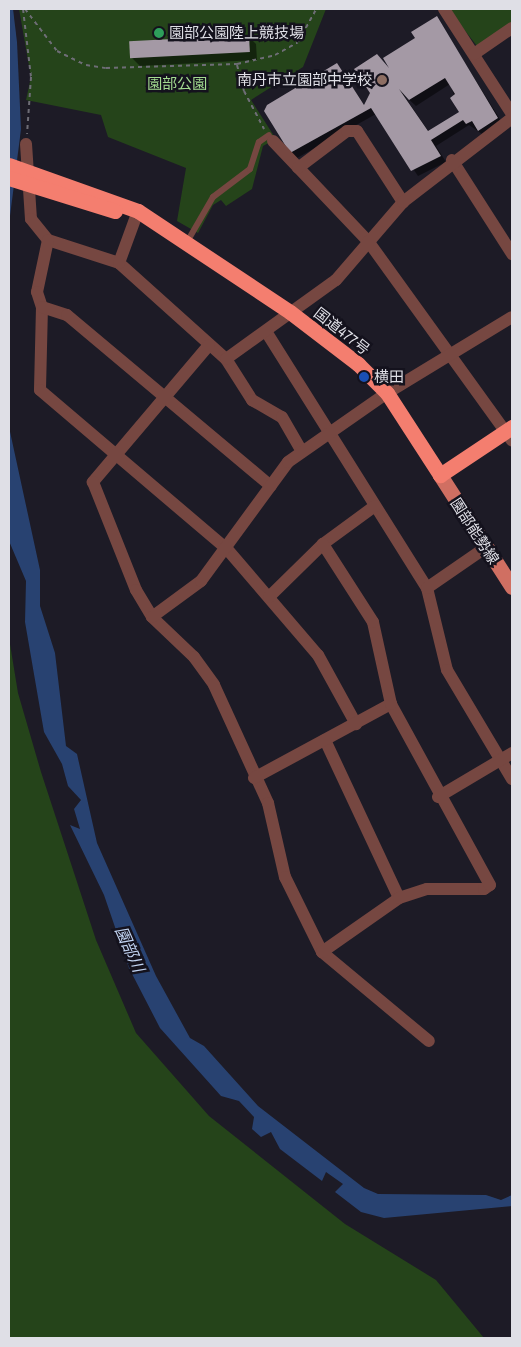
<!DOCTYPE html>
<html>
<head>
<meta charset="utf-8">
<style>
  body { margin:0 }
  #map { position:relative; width:521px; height:1347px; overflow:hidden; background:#1d1b26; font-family:"Archivo Narrow","Noto Sans JP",sans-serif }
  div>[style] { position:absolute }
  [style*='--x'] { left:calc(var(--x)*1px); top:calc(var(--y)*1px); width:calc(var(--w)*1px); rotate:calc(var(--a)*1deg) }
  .green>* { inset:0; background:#25441a }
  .water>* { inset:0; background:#284271 }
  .shadow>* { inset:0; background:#0007 }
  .building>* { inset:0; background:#a499a5; transform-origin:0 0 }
  .path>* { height:2px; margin-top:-1px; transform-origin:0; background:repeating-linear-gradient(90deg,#6e6d76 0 4px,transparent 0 8px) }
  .lane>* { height:6px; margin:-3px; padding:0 3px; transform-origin:3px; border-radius:3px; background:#764741 }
  .street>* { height:12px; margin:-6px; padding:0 6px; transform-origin:6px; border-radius:6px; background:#764741 }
  .primary>* { height:15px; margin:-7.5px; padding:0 7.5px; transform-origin:7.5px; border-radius:7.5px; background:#d06f62 }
  .highway>* { height:15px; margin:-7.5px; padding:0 7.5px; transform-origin:7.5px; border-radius:7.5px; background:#f47e6f }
  .dots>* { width:14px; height:14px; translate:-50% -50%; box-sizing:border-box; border:2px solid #14121d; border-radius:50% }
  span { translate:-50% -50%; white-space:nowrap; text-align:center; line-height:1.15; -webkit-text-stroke:5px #14121d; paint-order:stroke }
  .poi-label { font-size:15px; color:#dfdfe6 }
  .left { translate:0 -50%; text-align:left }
  .right { translate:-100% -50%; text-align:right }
  .park-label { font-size:15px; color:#a3db90 }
  .street-label { font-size:15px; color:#dfdfe6 }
  .water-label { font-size:16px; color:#c2d4f2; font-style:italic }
  .frame { position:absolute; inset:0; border:10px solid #dfdfe6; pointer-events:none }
</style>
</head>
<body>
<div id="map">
  <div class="green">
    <i style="clip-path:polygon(19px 9px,326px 9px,303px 67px,251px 100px,276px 139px,263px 146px,252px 189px,226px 206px,221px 200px,213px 205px,198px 233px,177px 221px,186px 168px,108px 137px,101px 115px,26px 100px,31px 77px)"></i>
    <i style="clip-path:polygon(448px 9px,512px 9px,512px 23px,477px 46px)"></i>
    <i style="clip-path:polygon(9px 638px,18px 693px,41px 772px,96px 940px,136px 1033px,209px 1116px,345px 1224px,436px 1280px,484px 1338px,9px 1338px)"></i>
  </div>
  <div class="water">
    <i style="clip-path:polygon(9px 9px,13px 9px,17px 42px,21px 129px,9px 224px)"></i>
    <i style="clip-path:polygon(9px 427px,40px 570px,40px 606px,55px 653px,66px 746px,77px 754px,97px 843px,156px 976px,190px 1038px,204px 1046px,258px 1106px,364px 1188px,378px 1194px,486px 1195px,501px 1200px,512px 1195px,512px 1206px,384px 1218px,361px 1212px,335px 1192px,343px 1184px,326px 1172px,322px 1181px,280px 1149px,271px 1132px,261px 1137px,252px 1129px,254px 1117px,239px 1101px,221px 1096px,160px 1028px,129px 968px,104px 895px,70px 825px,80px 829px,74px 809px,81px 800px,68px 786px,62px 764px,44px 732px,25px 622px,26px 581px,9px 541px)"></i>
  </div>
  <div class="shadow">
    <i style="clip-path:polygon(evenodd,436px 17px,503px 124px,485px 136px,469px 125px,436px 146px,446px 162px,418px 176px,376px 114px,297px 158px,291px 152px,337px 65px,365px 106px,389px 69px,436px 17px,450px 84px,460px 112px,429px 132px,403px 94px,416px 106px,450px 84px)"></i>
    <i style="clip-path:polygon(248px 36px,256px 44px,257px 60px,140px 66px,132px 58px)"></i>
  </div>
  <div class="building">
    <i style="clip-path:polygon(evenodd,437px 16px,498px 118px,478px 131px,472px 121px,466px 124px,463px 120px,431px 140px,441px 156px,411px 171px,371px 108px,290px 153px,264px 111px,267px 105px,337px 63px,364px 105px,370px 93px,354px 69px,377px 54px,389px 68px,383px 58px,415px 38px,411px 32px,437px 16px,445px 78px,455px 94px,450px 98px,459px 112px,428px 131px,399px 89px,409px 100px,445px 78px)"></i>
    <i style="left:249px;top:35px;width:17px;height:120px;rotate:87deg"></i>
  </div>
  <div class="path">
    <i style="--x:23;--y:9;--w:68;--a:83.3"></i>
    <i style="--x:31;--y:77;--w:57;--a:94"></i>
    <i style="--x:25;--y:9;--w:53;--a:52.7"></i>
    <i style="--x:57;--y:51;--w:32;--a:26"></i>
    <i style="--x:86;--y:65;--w:20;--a:9"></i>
    <i style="--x:106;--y:68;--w:131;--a:-1.7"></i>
    <i style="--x:237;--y:64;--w:39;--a:-13"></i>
    <i style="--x:275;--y:55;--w:26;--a:-29"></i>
    <i style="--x:298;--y:42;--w:38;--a:-61"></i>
    <i style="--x:237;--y:65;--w:27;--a:75"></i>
    <i style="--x:244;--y:91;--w:43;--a:62.2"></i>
  </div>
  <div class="lane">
    <i style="--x:187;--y:242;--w:52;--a:-60"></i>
    <i style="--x:213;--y:197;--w:46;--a:-37.1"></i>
    <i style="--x:250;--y:169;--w:28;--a:-72"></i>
    <i style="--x:259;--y:142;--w:12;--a:-35"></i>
  </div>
  <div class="street">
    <i style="--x:444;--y:9;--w:125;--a:57.1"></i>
    <i style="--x:474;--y:54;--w:46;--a:-34.4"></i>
    <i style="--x:273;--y:141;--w:138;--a:46.5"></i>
    <i style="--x:368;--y:241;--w:246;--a:54.2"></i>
    <i style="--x:26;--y:144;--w:75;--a:86.2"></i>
    <i style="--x:31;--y:219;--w:27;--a:51"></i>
    <i style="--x:48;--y:240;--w:75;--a:17.9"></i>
    <i style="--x:119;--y:263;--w:144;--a:41.9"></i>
    <i style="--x:226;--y:359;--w:49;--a:57.6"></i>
    <i style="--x:252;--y:400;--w:34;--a:30"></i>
    <i style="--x:282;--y:417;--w:39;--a:60"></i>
    <i style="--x:452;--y:160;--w:112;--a:57.4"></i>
    <i style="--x:298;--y:168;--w:61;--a:-37.1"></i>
    <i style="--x:347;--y:131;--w:10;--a:0"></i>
    <i style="--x:357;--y:131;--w:85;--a:57.1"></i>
    <i style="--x:48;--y:240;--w:53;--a:101.9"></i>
    <i style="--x:37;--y:292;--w:16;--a:72"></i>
    <i style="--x:42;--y:307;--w:83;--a:91.4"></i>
    <i style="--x:40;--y:390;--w:245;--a:40.4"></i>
    <i style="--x:227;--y:549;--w:140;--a:49.4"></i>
    <i style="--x:318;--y:655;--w:79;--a:61.2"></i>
    <i style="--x:119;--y:263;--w:55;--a:-69.9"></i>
    <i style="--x:42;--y:307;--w:26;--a:18"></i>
    <i style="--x:67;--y:315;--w:266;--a:40"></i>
    <i style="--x:267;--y:333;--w:301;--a:57.9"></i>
    <i style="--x:427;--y:588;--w:84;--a:76.3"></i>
    <i style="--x:447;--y:670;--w:127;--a:59.2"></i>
    <i style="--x:209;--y:345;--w:180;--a:130.3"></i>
    <i style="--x:93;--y:482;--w:116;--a:68.3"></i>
    <i style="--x:136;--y:590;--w:31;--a:59"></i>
    <i style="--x:152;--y:617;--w:58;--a:43.6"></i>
    <i style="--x:194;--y:657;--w:34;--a:54"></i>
    <i style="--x:214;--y:685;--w:130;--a:65.4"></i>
    <i style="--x:268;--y:803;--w:76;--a:77.1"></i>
    <i style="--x:285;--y:877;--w:84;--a:63.7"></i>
    <i style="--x:322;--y:952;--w:139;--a:39.8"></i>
    <i style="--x:226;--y:359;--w:135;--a:-35.7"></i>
    <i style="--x:336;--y:280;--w:103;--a:-49.3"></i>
    <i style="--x:403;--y:202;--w:138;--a:-37.6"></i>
    <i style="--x:427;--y:588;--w:70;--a:-34.6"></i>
    <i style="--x:269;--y:597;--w:76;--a:-44.5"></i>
    <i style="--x:323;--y:544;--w:64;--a:-36.2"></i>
    <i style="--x:152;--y:617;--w:61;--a:-36.3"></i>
    <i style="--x:201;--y:581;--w:147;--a:-53.8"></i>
    <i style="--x:288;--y:462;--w:121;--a:-34.9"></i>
    <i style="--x:387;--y:393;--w:146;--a:-31.3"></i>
    <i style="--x:325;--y:740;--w:174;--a:64.9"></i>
    <i style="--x:254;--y:778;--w:156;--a:-28.4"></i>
    <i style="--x:438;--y:797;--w:86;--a:-30.7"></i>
    <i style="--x:322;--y:952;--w:94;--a:-35"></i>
    <i style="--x:399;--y:898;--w:29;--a:-18"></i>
    <i style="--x:427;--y:889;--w:57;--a:0"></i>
    <i style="--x:484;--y:889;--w:7;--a:-34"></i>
    <i style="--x:490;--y:885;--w:206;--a:-118.7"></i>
    <i style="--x:391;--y:704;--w:84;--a:-102.4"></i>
    <i style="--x:373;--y:622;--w:93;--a:-122.7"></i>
  </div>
  <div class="primary">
    <i style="--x:440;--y:475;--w:133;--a:57.3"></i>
  </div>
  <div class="highway">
    <i style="--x:9;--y:165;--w:137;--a:19.6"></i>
    <i style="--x:138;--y:211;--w:182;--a:33.6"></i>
    <i style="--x:290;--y:312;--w:86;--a:37.4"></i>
    <i style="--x:358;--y:364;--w:41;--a:45"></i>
    <i style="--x:387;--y:393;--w:98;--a:57.1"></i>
    <i style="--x:440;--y:475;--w:87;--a:-33.7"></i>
    <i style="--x:9;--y:178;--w:111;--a:17.3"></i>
  </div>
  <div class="dots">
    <i style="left:159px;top:33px;background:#2e9e5b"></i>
    <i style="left:382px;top:80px;background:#8d6e63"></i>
    <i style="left:364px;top:377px;background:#1a4fb4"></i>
  </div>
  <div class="poi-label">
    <span class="left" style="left:169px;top:33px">園部公園陸上競技場</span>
    <span class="right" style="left:372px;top:80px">南丹市立園部中学校</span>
    <span class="left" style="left:374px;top:377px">横田</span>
  </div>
  <div class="park-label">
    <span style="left:177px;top:84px">園部公園</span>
  </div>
  <div class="street-label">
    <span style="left:342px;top:331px;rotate:38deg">国道477号</span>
    <span style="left:475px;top:531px;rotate:57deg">園部能勢線</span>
  </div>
  <div class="water-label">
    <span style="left:130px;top:949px;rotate:66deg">園部川</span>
  </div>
  <div class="frame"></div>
</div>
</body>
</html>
